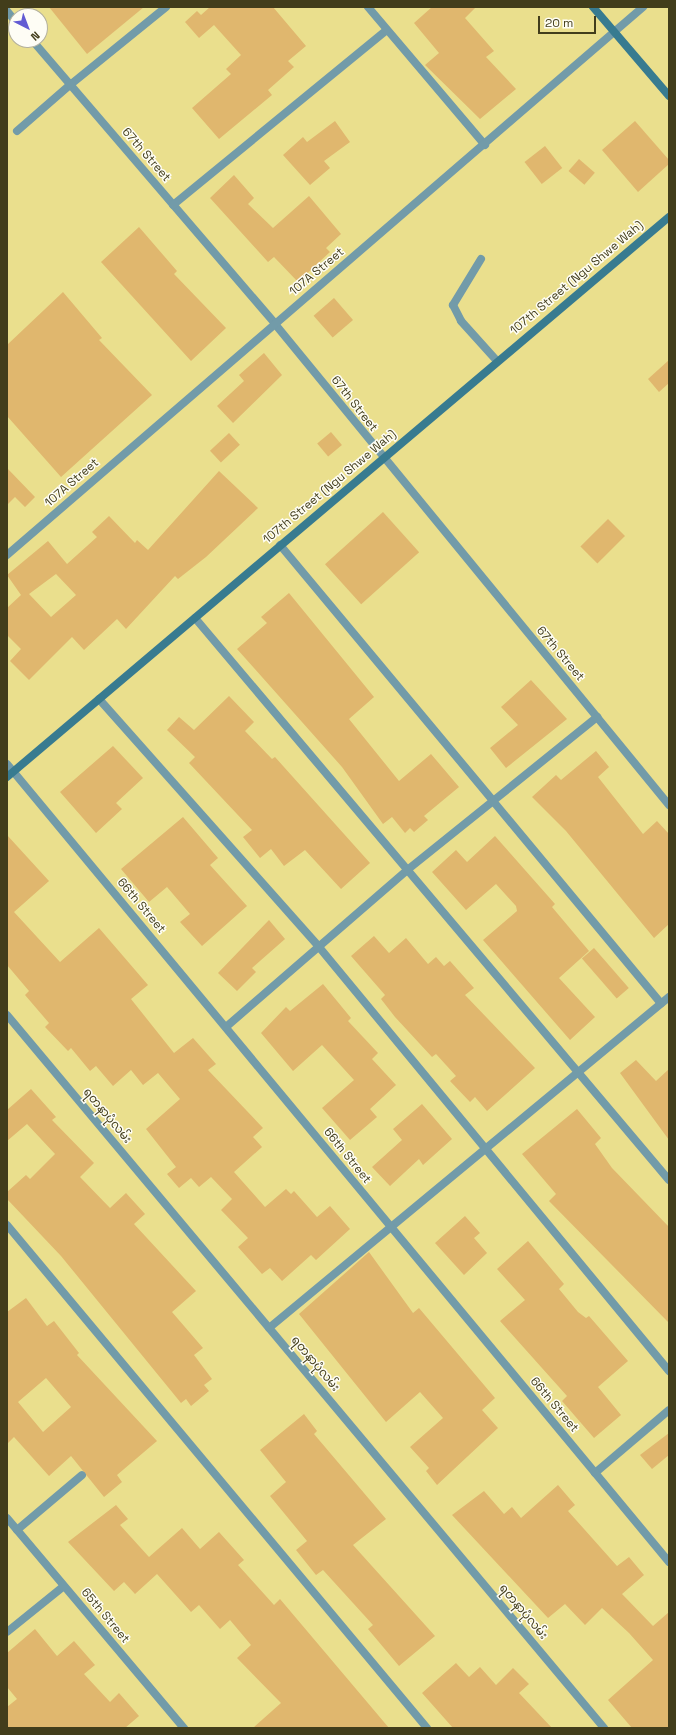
<!DOCTYPE html>
<html>
<head>
<meta charset="utf-8">
<style>
  body { margin:0 }
  #map { position:relative; width:676px; height:1735px; overflow:hidden; background:#eadf8d; font-family:"Space Grotesk","Noto Sans Myanmar",sans-serif }
  div>[style] { position:absolute }
  [style*='--x'] { left:calc(var(--x)*1px); top:calc(var(--y)*1px); width:calc(var(--w)*1px); rotate:calc(var(--a)*1deg) }
  .building>* { inset:0; background:#e0b76e; transform-origin:0 0 }
  .service>* { height:8px; margin:-4px; padding:0 4px; transform-origin:4px; border-radius:4px; background:#729ba9 }
  .minor>* { height:8px; margin:-4px; padding:0 4px; transform-origin:4px; border-radius:4px; background:#729ba9 }
  .tertiary>* { height:8px; margin:-4px; padding:0 4px; transform-origin:4px; border-radius:4px; background:#729ba9 }
  .secondary>* { height:8px; margin:-4px; padding:0 4px; transform-origin:4px; border-radius:4px; background:#387b90 }
  span { translate:-50% -50%; white-space:nowrap; text-align:center; line-height:1.15; -webkit-text-stroke:3px #fefdf5; paint-order:stroke }
  .street-label { font-size:12px; color:#423d1b }
  .frame { position:absolute; inset:0; border:8px solid #423d1b; pointer-events:none }
  .north { position:absolute; left:8px; top:8px; width:40px; height:40px; box-sizing:border-box; background:#fefdf5; border:1px solid #b3b09e; border-radius:50%; rotate:138deg; font-size:11px; font-weight:700; line-height:16px; text-align:center; color:#423d1b }
  .north::after { content:''; display:block; margin:auto; width:14px; height:18px; background:#625bd3; clip-path:polygon(50% 0,100% 100%,50% 72%,0 100%) }
  .scale { position:absolute; left:538px; top:16px; width:58px; height:18px; box-sizing:border-box; border:2px solid #423d1b; border-top:0; padding-left:5px; font-size:12px; line-height:14px; white-space:nowrap; color:#423d1b; -webkit-text-stroke:3px #fefdf5; paint-order:stroke }
</style>
</head>
<body>
<div id="map">
  <div class="building">
    <i style="clip-path:polygon(49px 7px,144px 7px,87px 54px)"></i>
    <i style="clip-path:polygon(210px 7px,273px 7px,306px 46px,288px 61px,294px 67px,268px 90px,272px 95px,219px 139px,192px 108px,231px 74px,226px 69px,241px 55px,214px 25px,199px 38px,185px 22px,197px 11px,201px 15px)"></i>
    <i style="clip-path:polygon(432px 7px,476px 7px,465px 18px,494px 51px,486px 57px,516px 89px,480px 119px,425px 65px,439px 53px,414px 23px)"></i>
    <i style="clip-path:polygon(335px 121px,350px 142px,324px 161px,330px 168px,310px 185px,283px 155px,303px 137px,307px 142px)"></i>
    <i style="clip-path:polygon(635px 121px,669px 160px,669px 164px,638px 192px,602px 150px)"></i>
    <i style="left:545px;top:146px;width:28px;height:26px;rotate:52deg"></i>
    <i style="left:579px;top:159px;width:21px;height:16px;rotate:41deg"></i>
    <i style="clip-path:polygon(234px 175px,254px 198px,248px 204px,273px 228px,309px 196px,341px 234px,326px 248px,330px 252px,298px 282px,274px 257px,268px 262px,210px 198px)"></i>
    <i style="clip-path:polygon(139px 227px,177px 271px,174px 274px,226px 328px,191px 361px,101px 262px)"></i>
    <i style="clip-path:polygon(63px 292px,102px 338px,99px 340px,152px 395px,61px 477px,7px 416px,7px 345px)"></i>
    <i style="left:334px;top:298px;width:29px;height:27px;rotate:49deg"></i>
    <i style="clip-path:polygon(264px 353px,282px 375px,233px 423px,217px 406px,244px 381px,239px 375px)"></i>
    <i style="clip-path:polygon(669px 360px,669px 383px,659px 392px,648px 379px)"></i>
    <i style="left:331px;top:432px;width:17px;height:18px;rotate:50deg"></i>
    <i style="left:229px;top:433px;width:16px;height:26px;rotate:47deg"></i>
    <i style="clip-path:polygon(7px 468px,35px 497px,25px 507px,15px 497px,7px 505px)"></i>
    <i style="clip-path:polygon(evenodd,219px 471px,258px 508px,206px 557px,178px 579px,175px 576px,126px 629px,117px 619px,84px 650px,72px 637px,29px 680px,10px 661px,21px 649px,7px 635px,7px 608px,21px 595px,7px 575px,48px 541px,67px 564px,97px 537px,92px 532px,109px 516px,135px 543px,137px 540px,148px 550px,219px 471px,56px 574px,76px 595px,51px 617px,29px 594px,56px 574px)"></i>
    <i style="left:383px;top:512px;width:54px;height:78px;rotate:48deg"></i>
    <i style="left:608px;top:519px;width:24px;height:39px;rotate:45deg"></i>
    <i style="clip-path:polygon(289px 593px,374px 697px,349px 719px,399px 781px,431px 754px,459px 787px,424px 816px,428px 820px,414px 832px,410px 828px,405px 833px,392px 817px,383px 824px,342px 767px,237px 649px,267px 623px,261px 617px)"></i>
    <i style="clip-path:polygon(531px 680px,567px 719px,506px 768px,490px 748px,518px 725px,501px 707px)"></i>
    <i style="clip-path:polygon(229px 696px,254px 722px,245px 731px,272px 759px,275px 757px,370px 863px,341px 889px,305px 850px,284px 866px,271px 849px,260px 858px,243px 837px,252px 830px,189px 763px,195px 757px,167px 730px,179px 717px,194px 730px)"></i>
    <i style="clip-path:polygon(113px 746px,143px 778px,116px 803px,122px 809px,96px 833px,60px 792px)"></i>
    <i style="clip-path:polygon(596px 751px,609px 767px,598px 777px,643px 834px,657px 821px,669px 834px,669px 924px,654px 938px,566px 831px,532px 797px,556px 775px,561px 780px)"></i>
    <i style="clip-path:polygon(183px 817px,218px 858px,210px 865px,247px 906px,202px 946px,180px 922px,190px 914px,167px 887px,149px 902px,121px 869px)"></i>
    <i style="clip-path:polygon(7px 835px,49px 881px,14px 912px,60px 962px,99px 928px,148px 985px,131px 999px,174px 1053px,193px 1038px,216px 1064px,208px 1070px,263px 1128px,253px 1137px,262px 1147px,234px 1172px,265px 1207px,286px 1189px,291px 1194px,294px 1191px,317px 1217px,330px 1206px,350px 1229px,316px 1260px,311px 1255px,282px 1281px,270px 1268px,262px 1274px,238px 1247px,248px 1238px,221px 1210px,232px 1199px,211px 1177px,199px 1187px,191px 1178px,179px 1188px,167px 1174px,176px 1167px,146px 1129px,180px 1099px,158px 1073px,143px 1085px,131px 1070px,113px 1086px,96px 1066px,90px 1071px,71px 1048px,68px 1051px,45px 1027px,49px 1023px,25px 995px,29px 991px,7px 965px)"></i>
    <i style="clip-path:polygon(495px 836px,555px 904px,552px 907px,589px 951px,559px 978px,595px 1017px,570px 1040px,483px 940px,517px 911px,516px 906px,496px 884px,466px 910px,432px 872px,456px 850px,467px 862px)"></i>
    <i style="clip-path:polygon(269px 920px,285px 939px,252px 968px,256px 972px,237px 991px,218px 973px)"></i>
    <i style="clip-path:polygon(374px 936px,389px 953px,406px 938px,428px 964px,436px 957px,444px 966px,450px 961px,474px 988px,465px 995px,535px 1068px,487px 1111px,475px 1097px,470px 1102px,450px 1081px,456px 1076px,436px 1054px,432px 1057px,395px 1017px,381px 999px,385px 995px,351px 956px)"></i>
    <i style="left:594px;top:948px;width:53px;height:16px;rotate:49deg"></i>
    <i style="clip-path:polygon(323px 984px,351px 1018px,348px 1021px,378px 1053px,372px 1059px,396px 1085px,370px 1109px,377px 1117px,350px 1140px,322px 1108px,354px 1080px,322px 1045px,293px 1071px,261px 1033px,286px 1007px,290px 1011px)"></i>
    <i style="clip-path:polygon(636px 1060px,656px 1081px,669px 1069px,669px 1140px,620px 1073px)"></i>
    <i style="clip-path:polygon(31px 1089px,56px 1117px,52px 1120px,94px 1163px,80px 1177px,110px 1208px,126px 1193px,145px 1214px,134px 1224px,196px 1291px,172px 1312px,203px 1348px,194px 1355px,212px 1379px,204px 1385px,209px 1391px,191px 1406px,186px 1399px,181px 1403px,61px 1256px,7px 1199px,7px 1192px,26px 1175px,30px 1179px,55px 1154px,27px 1124px,7px 1141px,7px 1110px)"></i>
    <i style="clip-path:polygon(422px 1104px,452px 1139px,423px 1165px,419px 1159px,390px 1186px,372px 1167px,402px 1140px,393px 1129px)"></i>
    <i style="clip-path:polygon(577px 1109px,601px 1138px,595px 1144px,612px 1168px,669px 1227px,669px 1323px,549px 1201px,556px 1194px,522px 1154px)"></i>
    <i style="clip-path:polygon(465px 1216px,480px 1233px,474px 1238px,487px 1253px,464px 1275px,435px 1243px)"></i>
    <i style="clip-path:polygon(528px 1241px,564px 1284px,559px 1289px,578px 1312px,586px 1318px,589px 1316px,628px 1361px,598px 1387px,621px 1415px,594px 1438px,562px 1401px,567px 1396px,500px 1321px,525px 1300px,497px 1269px)"></i>
    <i style="clip-path:polygon(369px 1252px,413px 1313px,419px 1308px,495px 1398px,482px 1410px,498px 1428px,437px 1485px,426px 1471px,429px 1468px,410px 1447px,443px 1418px,420px 1392px,386px 1422px,299px 1314px)"></i>
    <i style="clip-path:polygon(evenodd,26px 1298px,47px 1326px,54px 1321px,79px 1353px,77px 1355px,157px 1441px,117px 1475px,122px 1482px,104px 1497px,71px 1456px,49px 1476px,14px 1437px,7px 1444px,7px 1312px,26px 1298px,46px 1378px,71px 1407px,43px 1432px,18px 1402px,46px 1378px)"></i>
    <i style="clip-path:polygon(304px 1414px,317px 1431px,314px 1434px,386px 1519px,353px 1545px,435px 1636px,399px 1666px,368px 1629px,373px 1625px,323px 1570px,316px 1575px,296px 1550px,307px 1541px,270px 1496px,286px 1482px,260px 1450px)"></i>
    <i style="clip-path:polygon(669px 1433px,669px 1455px,652px 1469px,640px 1455px)"></i>
    <i style="clip-path:polygon(558px 1485px,575px 1505px,568px 1511px,617px 1566px,629px 1557px,644px 1575px,622px 1594px,653px 1626px,669px 1612px,669px 1728px,632px 1728px,608px 1700px,653px 1660px,629px 1633px,602px 1608px,585px 1625px,565px 1604px,548px 1618px,452px 1515px,484px 1491px,504px 1514px,512px 1507px,521px 1518px)"></i>
    <i style="clip-path:polygon(116px 1505px,128px 1519px,120px 1525px,149px 1557px,182px 1528px,200px 1549px,219px 1532px,244px 1560px,238px 1565px,274px 1605px,280px 1599px,389px 1728px,253px 1728px,281px 1703px,237px 1658px,251px 1645px,230px 1620px,220px 1629px,199px 1605px,191px 1612px,157px 1574px,135px 1594px,124px 1582px,114px 1591px,68px 1542px)"></i>
    <i style="clip-path:polygon(35px 1629px,57px 1656px,74px 1641px,95px 1665px,84px 1674px,110px 1702px,119px 1693px,139px 1716px,125px 1728px,7px 1728px,7px 1707px,17px 1699px,7px 1687px,7px 1653px)"></i>
    <i style="clip-path:polygon(456px 1663px,469px 1677px,480px 1667px,496px 1685px,513px 1668px,529px 1684px,519px 1693px,552px 1728px,453px 1728px,422px 1693px)"></i>
  </div>
  <div class="service">
    <i style="--x:17;--y:131;--w:70;--a:-41"></i>
  </div>
  <div class="minor">
    <i style="--x:368;--y:7;--w:181;--a:49.7"></i>
    <i style="--x:7;--y:11;--w:14;--a:51"></i>
    <i style="--x:32;--y:40;--w:374;--a:49.4"></i>
    <i style="--x:275;--y:324;--w:622;--a:50.68"></i>
    <i style="--x:70;--y:85;--w:124;--a:-39.1"></i>
    <i style="--x:173;--y:205;--w:276;--a:-39.3"></i>
    <i style="--x:481;--y:259;--w:54;--a:121.3"></i>
    <i style="--x:453;--y:305;--w:18;--a:63"></i>
    <i style="--x:461;--y:321;--w:54;--a:48"></i>
    <i style="--x:280;--y:545;--w:333;--a:50.2"></i>
    <i style="--x:493;--y:801;--w:134;--a:-38.9"></i>
    <i style="--x:7;--y:555;--w:840;--a:-40.75"></i>
    <i style="--x:195;--y:618;--w:735;--a:49.86"></i>
    <i style="--x:99;--y:699;--w:332;--a:48.4"></i>
    <i style="--x:319;--y:947;--w:550;--a:50.46"></i>
    <i style="--x:7;--y:1015;--w:930;--a:50.06"></i>
    <i style="--x:226;--y:1027;--w:238;--a:-40.9"></i>
    <i style="--x:406;--y:871;--w:112;--a:-38.8"></i>
    <i style="--x:493;--y:801;--w:263;--a:50.3"></i>
    <i style="--x:7;--y:1225;--w:655;--a:50.14"></i>
    <i style="--x:269;--y:1328;--w:519;--a:-39.61"></i>
    <i style="--x:595;--y:1473;--w:97;--a:-40.4"></i>
    <i style="--x:17;--y:1530;--w:85;--a:-40.2"></i>
    <i style="--x:7;--y:1632;--w:73;--a:-38.9"></i>
  </div>
  <div class="tertiary">
    <i style="--x:7;--y:764;--w:1037;--a:50.32"></i>
    <i style="--x:7;--y:1518;--w:275;--a:49.9"></i>
  </div>
  <div class="secondary">
    <i style="--x:593;--y:7;--w:117;--a:49.5"></i>
    <i style="--x:7;--y:777;--w:867;--a:-40.23"></i>
  </div>
  <div class="street-label">
    <span style="left:146px;top:155px;rotate:49deg">67th Street</span>
    <span style="left:317px;top:272px;rotate:-40deg">107A Street</span>
    <span style="left:577px;top:278px;rotate:-40deg">107th Street (Ngu Shwe Wah)</span>
    <span style="left:354px;top:404px;rotate:52deg">67th Street</span>
    <span style="left:72px;top:483px;rotate:-41deg">107A Street</span>
    <span style="left:330px;top:487px;rotate:-40deg">107th Street (Ngu Shwe Wah)</span>
    <span style="left:560px;top:654px;rotate:50deg">67th Street</span>
    <span style="left:141px;top:906px;rotate:50deg">66th Street</span>
    <span style="left:107px;top:1116px;rotate:50deg">ရတနာပုံလမ်း</span>
    <span style="left:347px;top:1156px;rotate:51deg">66th Street</span>
    <span style="left:315px;top:1364px;rotate:50deg">ရတနာပုံလမ်း</span>
    <span style="left:554px;top:1405px;rotate:50deg">66th Street</span>
    <span style="left:523px;top:1612px;rotate:50deg">ရတနာပုံလမ်း</span>
    <span style="left:105px;top:1616px;rotate:50deg">65th Street</span>
  </div>
  <div class="frame"></div>
  <div class="north">N</div>
  <div class="scale">20 m</div>
</div>
</body>
</html>
